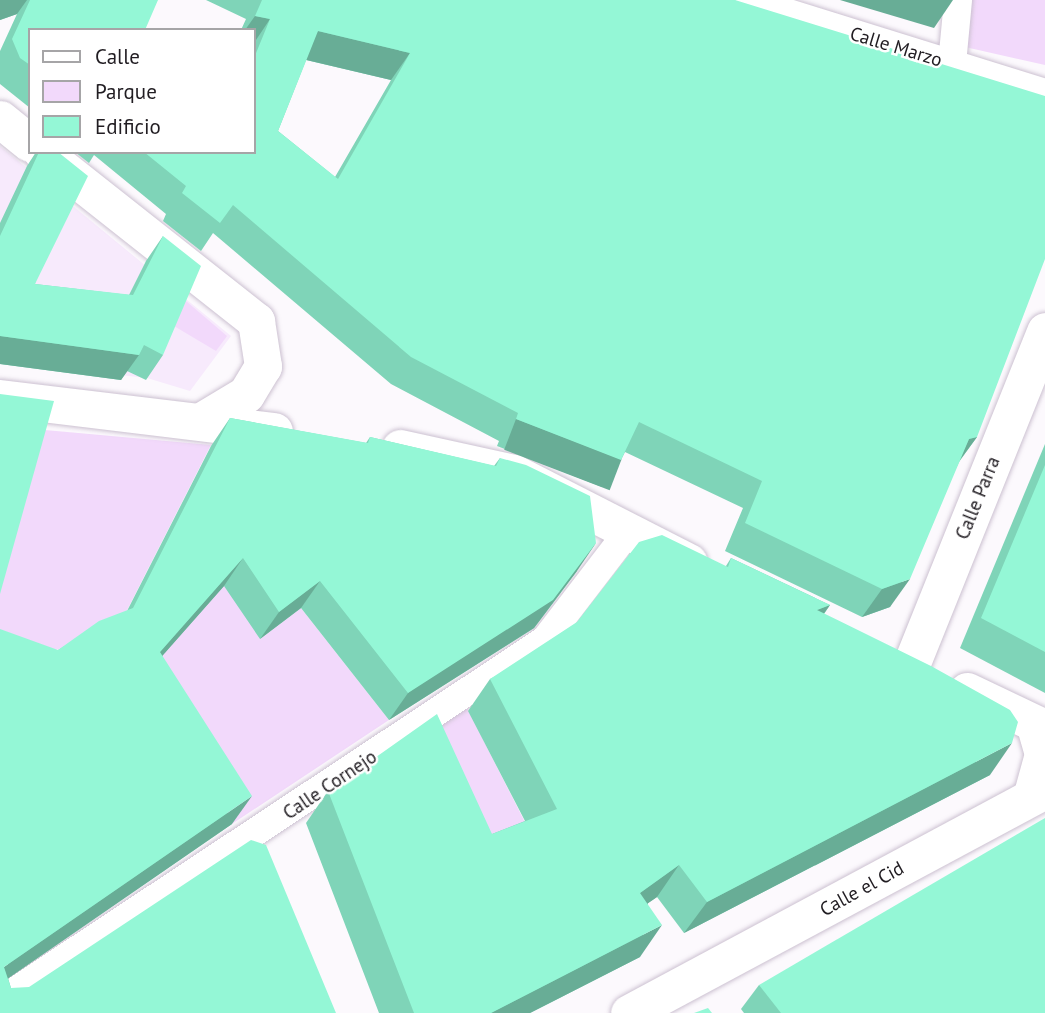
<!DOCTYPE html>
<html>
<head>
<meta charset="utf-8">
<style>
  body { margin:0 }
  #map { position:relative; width:1045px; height:1013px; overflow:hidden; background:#fcf9fd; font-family:"PT Sans",sans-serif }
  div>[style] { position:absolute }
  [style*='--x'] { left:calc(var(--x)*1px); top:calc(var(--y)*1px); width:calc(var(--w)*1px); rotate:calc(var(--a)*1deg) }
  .built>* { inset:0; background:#f7eafc }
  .green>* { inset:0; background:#f2d9fb }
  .roads { filter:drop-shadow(0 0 2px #ccc1d1) drop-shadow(0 0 2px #ccc1d1) }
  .pedestrian>* { height:28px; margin:-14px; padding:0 14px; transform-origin:14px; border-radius:14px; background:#fff }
  .minor>* { height:37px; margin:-18.5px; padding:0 18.5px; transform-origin:18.5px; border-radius:18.5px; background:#fff }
  .wall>* { inset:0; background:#7fd4b8 }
  .shaded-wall>* { inset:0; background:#68ad96; transform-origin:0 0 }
  .building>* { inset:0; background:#94f7d6 }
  span { translate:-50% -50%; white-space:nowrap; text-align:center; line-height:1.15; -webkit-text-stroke:5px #fff; paint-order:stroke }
  .street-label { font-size:19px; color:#211d22 }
  .legend { position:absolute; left:28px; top:28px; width:228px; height:126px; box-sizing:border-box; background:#fff; border:2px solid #a6a5a7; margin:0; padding:9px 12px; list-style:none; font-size:21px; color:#211d22 }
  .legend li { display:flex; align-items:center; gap:14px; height:35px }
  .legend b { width:35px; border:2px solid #a6a5a7 }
</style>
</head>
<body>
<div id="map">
  <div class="built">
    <i style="clip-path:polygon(0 146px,231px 336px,190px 391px,147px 378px,0 362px)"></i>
  </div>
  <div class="green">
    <i style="clip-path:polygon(970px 0,1045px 0,1045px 65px,965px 47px)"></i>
    <i style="clip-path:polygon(186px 301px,227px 336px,216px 351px,174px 326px)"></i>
    <i style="clip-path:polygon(34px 429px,211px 445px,114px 636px,0 663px,0 552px)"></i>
    <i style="clip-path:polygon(237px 569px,260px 639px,301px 608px,389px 720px,232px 824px,141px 680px)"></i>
    <i style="clip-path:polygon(467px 708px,532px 836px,470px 866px,438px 728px)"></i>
  </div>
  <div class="roads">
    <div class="pedestrian">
      <i style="--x:747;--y:0;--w:312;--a:17.3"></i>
      <i style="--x:952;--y:64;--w:64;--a:-84.6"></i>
      <i style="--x:0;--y:1001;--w:654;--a:-33.52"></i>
      <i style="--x:545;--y:640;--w:135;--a:-52.5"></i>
    </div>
    <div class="minor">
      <i style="--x:0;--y:119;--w:38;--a:39"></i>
      <i style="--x:42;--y:152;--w:273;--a:38.3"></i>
      <i style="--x:256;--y:321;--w:46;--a:81.2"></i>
      <i style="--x:263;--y:366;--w:33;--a:121"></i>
      <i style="--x:246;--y:394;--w:52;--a:149"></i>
      <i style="--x:0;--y:398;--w:276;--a:6.9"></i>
      <i style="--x:400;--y:448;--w:117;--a:12.4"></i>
      <i style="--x:514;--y:473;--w:196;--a:27"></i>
      <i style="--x:911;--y:665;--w:360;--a:-68.1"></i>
      <i style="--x:967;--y:691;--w:86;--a:25.4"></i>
      <i style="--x:1032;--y:794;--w:41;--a:-74.6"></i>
      <i style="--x:1043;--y:754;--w:29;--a:-106"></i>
      <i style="--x:629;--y:1013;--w:472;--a:-28.2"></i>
    </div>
  </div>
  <div class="wall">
    <i style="clip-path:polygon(0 0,158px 0,30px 30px,30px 108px,0 84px,0 51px,17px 14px,0 20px)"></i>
    <i style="clip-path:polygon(evenodd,206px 0,735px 0,977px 437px,959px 462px,890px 607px,862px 617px,725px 551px,743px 508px,625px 452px,621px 460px,602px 487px,497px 446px,499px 441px,391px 384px,213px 233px,201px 251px,163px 221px,166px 214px,94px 155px,89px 163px,75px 152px,254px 152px,254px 30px,241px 30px,246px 19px,206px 0,306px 60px,391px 80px,335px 177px,278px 131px,306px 60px)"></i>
    <i style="clip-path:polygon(36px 152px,58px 152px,35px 284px,129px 295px,146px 261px,163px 236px,163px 355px,146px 380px,127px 371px,121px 380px,0 364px,0 223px,27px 166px)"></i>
    <i style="clip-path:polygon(230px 418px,366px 443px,370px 437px,494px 466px,500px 458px,577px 571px,534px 628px,389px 720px,301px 608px,260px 639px,224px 586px,162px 656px,232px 824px,8px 978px,11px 988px,0 1013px,58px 650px,127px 611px,211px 446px)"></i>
    <i style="clip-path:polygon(1045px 444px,1045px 693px,960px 648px)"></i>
    <i style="clip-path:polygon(731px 558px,830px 605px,824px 614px,990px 775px,684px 933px,657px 897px,648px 903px,640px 957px,530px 1013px,379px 1013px,306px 823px,328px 791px,492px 834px,525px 821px,468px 711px,490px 679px,726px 566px)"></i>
    <i style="clip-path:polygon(759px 985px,1045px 1013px,744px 1013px,741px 1009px)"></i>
  </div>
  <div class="shaded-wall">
    <i style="clip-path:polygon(0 0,27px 0,17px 14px,0 20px)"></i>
    <i style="clip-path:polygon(840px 0,953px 0,934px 28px)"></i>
    <i style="clip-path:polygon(255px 16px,270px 19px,254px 43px,254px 30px,245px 30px)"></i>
    <i style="clip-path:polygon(318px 31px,410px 53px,391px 80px,298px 58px)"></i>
    <i style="clip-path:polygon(0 336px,139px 355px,121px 380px,0 364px)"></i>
    <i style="left:516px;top:419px;width:113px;height:33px;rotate:21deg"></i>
    <i style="clip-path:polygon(977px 437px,957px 464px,969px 439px)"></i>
    <i style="clip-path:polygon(596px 543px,577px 571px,534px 628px,389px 720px,408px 693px)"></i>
    <i style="clip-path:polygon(243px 558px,224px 586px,141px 680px,160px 652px)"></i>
    <i style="clip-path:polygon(910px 579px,890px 607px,862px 617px,882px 589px)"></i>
    <i style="clip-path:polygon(320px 581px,301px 608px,260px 639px,279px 612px)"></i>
    <i style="clip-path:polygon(830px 605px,807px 637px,817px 610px)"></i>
    <i style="clip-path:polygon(1012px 743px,990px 775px,684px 933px,707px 902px)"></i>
    <i style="clip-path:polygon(252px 796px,232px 824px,0 984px,4px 967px)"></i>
    <i style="clip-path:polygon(679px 865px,657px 897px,618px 924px,640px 893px)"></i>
    <i style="clip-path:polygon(662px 925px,640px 957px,530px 1013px,491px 1013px)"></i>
  </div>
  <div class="building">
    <i style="clip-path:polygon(30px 0,158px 0,145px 30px,30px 30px,30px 65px,20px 58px,12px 39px)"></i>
    <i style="clip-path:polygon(evenodd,262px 0,735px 0,1045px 96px,1045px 259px,977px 437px,969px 439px,910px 579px,882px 589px,745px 523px,762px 481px,639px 422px,621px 460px,516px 419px,518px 413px,411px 357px,233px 205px,220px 223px,182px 193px,186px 186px,144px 152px,254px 152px,254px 58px,270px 19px,255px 16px,262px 0,318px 31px,410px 53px,338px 179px,278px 131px,318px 31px)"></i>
    <i style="clip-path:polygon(39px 152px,58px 152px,88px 176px,35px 284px,133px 295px,163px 236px,201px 266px,163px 355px,144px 345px,139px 355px,0 336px,0 236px)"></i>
    <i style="clip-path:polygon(0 394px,54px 401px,0 594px)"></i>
    <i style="clip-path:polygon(230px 418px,368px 443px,370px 437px,496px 466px,500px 458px,526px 465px,590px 496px,596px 543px,553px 600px,408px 693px,320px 581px,279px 612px,243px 558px,160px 652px,252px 796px,4px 967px,11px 988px,29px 987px,251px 840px,266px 845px,336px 1013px,0 1013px,0 629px,58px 650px,99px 621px,133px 608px)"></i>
    <i style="clip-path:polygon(1045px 465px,1045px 652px,981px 618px)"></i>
    <i style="clip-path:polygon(662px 535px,728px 567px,731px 558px,830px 605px,817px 610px,931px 666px,1010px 710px,1018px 722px,1012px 743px,707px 902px,679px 865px,640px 893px,662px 925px,491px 1013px,414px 1013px,328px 791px,437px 714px,492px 834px,557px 809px,490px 679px,577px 622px,639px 542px)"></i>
    <i style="clip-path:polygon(1045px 818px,1045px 1013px,781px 1013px,759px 985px)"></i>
    <i style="clip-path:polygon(708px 1008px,712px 1013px,694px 1013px)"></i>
  </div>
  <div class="street-label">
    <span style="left:896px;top:47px;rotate:17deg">Calle Marzo</span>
    <span style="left:978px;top:498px;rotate:-68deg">Calle Parra</span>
    <span style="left:330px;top:785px;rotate:-34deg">Calle Cornejo</span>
    <span style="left:862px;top:889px;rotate:-29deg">Calle el Cid</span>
  </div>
  <ul class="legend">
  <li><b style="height:9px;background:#fff"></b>Calle</li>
  <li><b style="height:19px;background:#f2d9fb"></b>Parque</li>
  <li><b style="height:19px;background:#94f7d6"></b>Edificio</li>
  </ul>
</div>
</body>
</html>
